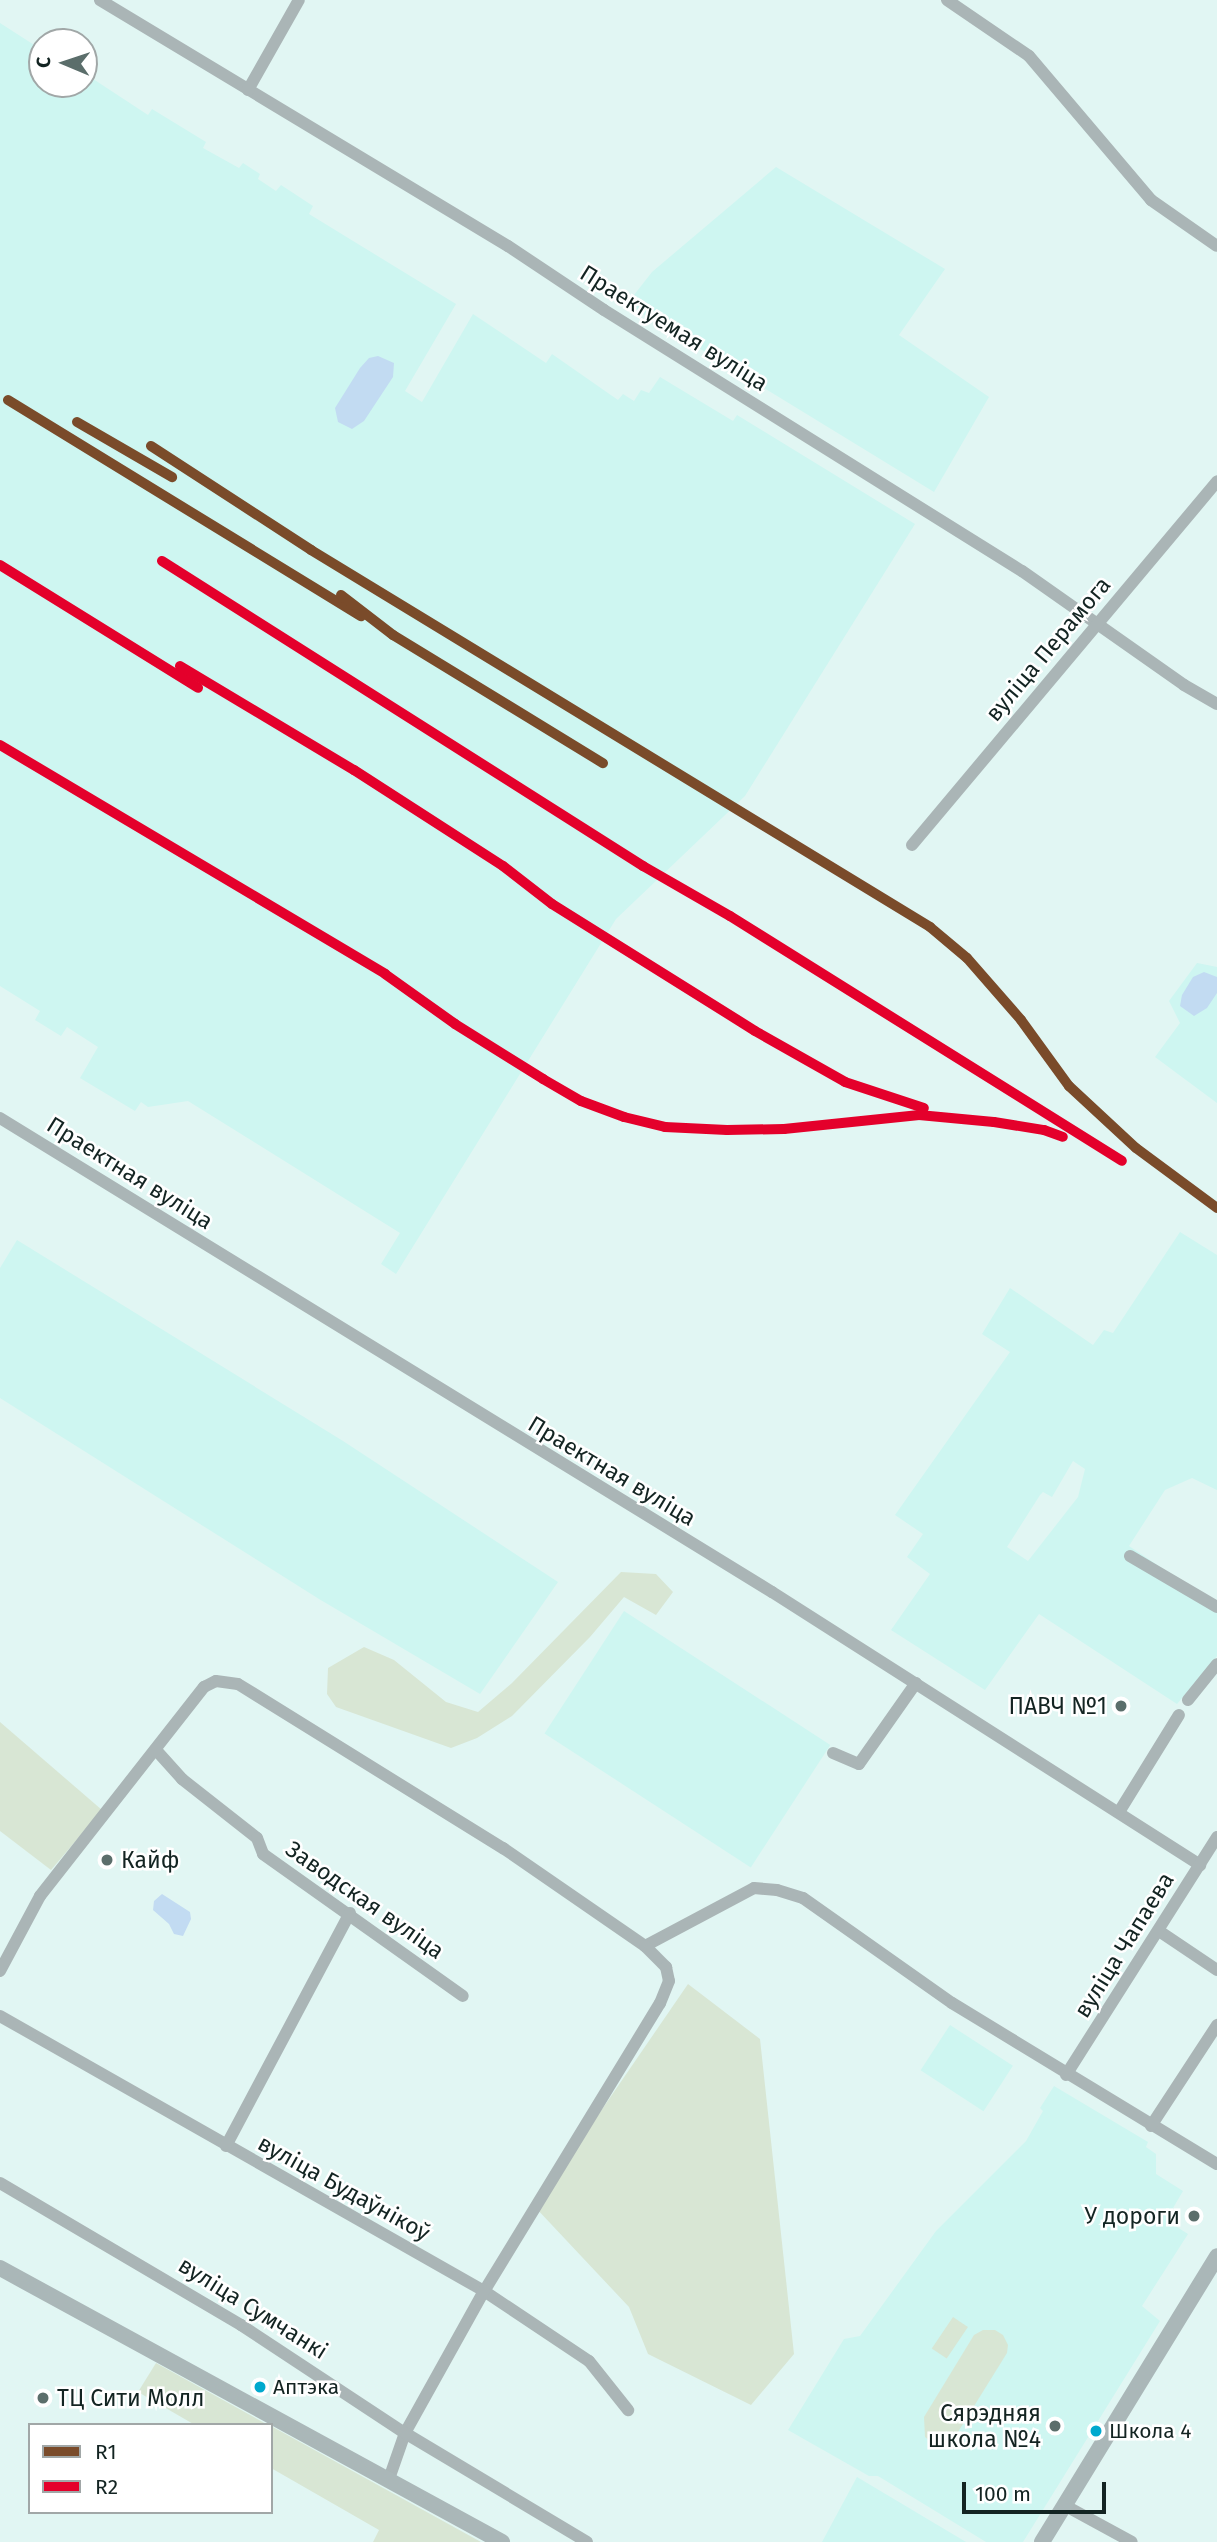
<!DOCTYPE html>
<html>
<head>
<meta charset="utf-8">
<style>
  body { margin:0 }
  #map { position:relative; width:1217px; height:2542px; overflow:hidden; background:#e1f6f3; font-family:"Fira Sans",sans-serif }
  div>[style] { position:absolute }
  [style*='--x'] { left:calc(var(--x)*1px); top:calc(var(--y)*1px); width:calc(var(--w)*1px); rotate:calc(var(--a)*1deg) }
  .built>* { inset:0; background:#cef6f1; transform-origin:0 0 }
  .green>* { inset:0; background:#d8e6d4; transform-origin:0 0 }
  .water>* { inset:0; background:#c2dbf2 }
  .minor>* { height:12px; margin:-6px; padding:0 6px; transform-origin:6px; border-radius:6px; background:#aab5b6 }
  .major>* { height:16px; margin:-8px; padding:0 8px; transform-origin:8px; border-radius:8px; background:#aab7b8 }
  .rail-1>* { height:10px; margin:-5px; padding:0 5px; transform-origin:5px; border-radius:5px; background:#7a4b2a }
  .rail-2>* { height:10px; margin:-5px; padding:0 5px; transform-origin:5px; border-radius:5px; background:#e4002b }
  .dots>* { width:19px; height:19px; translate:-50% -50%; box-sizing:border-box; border:4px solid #fff; border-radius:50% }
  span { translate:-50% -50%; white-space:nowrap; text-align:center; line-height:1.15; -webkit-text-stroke:5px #fff; paint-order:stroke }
  .bus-label { font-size:21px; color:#132422 }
  .left { translate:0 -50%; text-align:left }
  .street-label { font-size:23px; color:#132422 }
  .poi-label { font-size:23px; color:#132422 }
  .right { translate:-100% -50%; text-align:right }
  .legend { position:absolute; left:28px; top:2423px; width:245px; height:91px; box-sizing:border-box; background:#fff; border:2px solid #a1a7a7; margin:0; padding:9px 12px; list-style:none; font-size:21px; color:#132422 }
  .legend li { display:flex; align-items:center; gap:14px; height:35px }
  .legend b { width:35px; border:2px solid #a1a7a7 }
  .north { position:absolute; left:28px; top:28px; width:70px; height:70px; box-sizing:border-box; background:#fff; border:2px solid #a1a7a7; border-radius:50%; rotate:272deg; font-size:19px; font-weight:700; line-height:28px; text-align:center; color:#132422 }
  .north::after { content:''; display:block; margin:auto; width:24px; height:32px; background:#5b6e6b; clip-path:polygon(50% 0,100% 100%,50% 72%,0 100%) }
  .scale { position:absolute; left:962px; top:2482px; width:144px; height:32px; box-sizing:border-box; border:4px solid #132422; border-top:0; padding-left:9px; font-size:21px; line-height:24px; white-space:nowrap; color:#132422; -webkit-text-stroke:5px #fff; paint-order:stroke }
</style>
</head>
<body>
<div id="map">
  <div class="built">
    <i style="clip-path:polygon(0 23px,42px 50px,42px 84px,84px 84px,84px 73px,148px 115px,152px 109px,206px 142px,203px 148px,239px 168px,243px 163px,260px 174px,258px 179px,276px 191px,281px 185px,313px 206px,309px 214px,456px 304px,405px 391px,422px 402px,473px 314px,546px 363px,552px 354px,618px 400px,623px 394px,634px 401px,641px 390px,649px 393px,660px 377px,733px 421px,737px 415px,915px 524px,745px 796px,616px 919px,396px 1274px,381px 1264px,400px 1233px,188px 1101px,148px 1107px,141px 1102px,135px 1111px,80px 1078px,98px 1047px,67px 1027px,61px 1036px,35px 1020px,40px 1011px,0 986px)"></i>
    <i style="clip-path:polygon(776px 167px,945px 269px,899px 335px,989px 397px,934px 492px,627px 304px,652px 272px)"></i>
    <i style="clip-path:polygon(1197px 963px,1217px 967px,1217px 1103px,1155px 1057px,1180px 1023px,1169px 1001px)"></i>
    <i style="clip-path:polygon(evenodd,1180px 1232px,1217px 1255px,1217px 1490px,1192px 1478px,1165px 1490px,1129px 1546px,1217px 1605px,1217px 1656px,1177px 1704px,1039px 1614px,985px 1690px,891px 1630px,930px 1574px,907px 1557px,923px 1534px,895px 1515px,1010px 1352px,982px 1334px,1010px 1288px,1093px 1345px,1104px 1330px,1113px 1333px,1180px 1232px,1073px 1461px,1085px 1469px,1078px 1497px,1028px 1561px,1007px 1547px,1040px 1495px,1043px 1492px,1052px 1497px,1073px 1461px)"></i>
    <i style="clip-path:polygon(17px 1240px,343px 1441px,558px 1582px,480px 1694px,319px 1599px,0 1398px,0 1268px)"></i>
    <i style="left:624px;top:1611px;width:246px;height:146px;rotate:33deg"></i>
    <i style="left:950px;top:2025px;width:75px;height:54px;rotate:33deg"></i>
    <i style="clip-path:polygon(1054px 2086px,1148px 2142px,1146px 2147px,1156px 2154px,1156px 2174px,1183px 2191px,1166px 2220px,1188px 2234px,1142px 2306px,1160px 2321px,1023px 2542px,986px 2542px,878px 2476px,869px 2476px,788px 2430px,844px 2339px,860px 2336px,936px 2231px,1026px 2141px,1043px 2111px,1040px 2108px)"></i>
    <i style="clip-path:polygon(857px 2477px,966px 2542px,822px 2542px)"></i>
  </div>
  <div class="green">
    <i style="clip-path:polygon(621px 1572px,656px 1574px,673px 1592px,656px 1615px,624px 1597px,590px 1637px,512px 1716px,477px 1738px,451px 1748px,336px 1707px,327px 1694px,328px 1668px,364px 1647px,394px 1660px,446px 1702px,478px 1712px,512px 1683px)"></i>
    <i style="clip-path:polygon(0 1722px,102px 1810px,51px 1870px,0 1831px)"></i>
    <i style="clip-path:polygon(688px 1984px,760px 2039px,794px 2354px,751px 2405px,648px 2354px,629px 2307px,535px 2207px)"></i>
    <i style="left:953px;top:2317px;width:18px;height:38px;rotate:34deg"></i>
    <i style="clip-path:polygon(983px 2330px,995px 2330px,1003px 2335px,1008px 2345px,1007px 2353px,953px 2440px,945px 2445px,933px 2443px,925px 2437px,924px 2417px,974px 2335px)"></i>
    <i style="clip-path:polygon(156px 2363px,268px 2425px,195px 2425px,138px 2392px)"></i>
    <i style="clip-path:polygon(271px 2426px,481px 2542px,373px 2542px,379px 2530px,271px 2468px)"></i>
  </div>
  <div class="water">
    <i style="clip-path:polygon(378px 356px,394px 363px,393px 377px,364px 421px,352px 429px,338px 422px,335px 408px,360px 368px,369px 358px)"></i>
    <i style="clip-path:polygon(1204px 972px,1217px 977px,1217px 993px,1207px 1008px,1194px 1016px,1180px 1006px,1182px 995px,1193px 977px)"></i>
    <i style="clip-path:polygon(162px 1894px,190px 1912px,191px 1919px,183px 1936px,174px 1934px,169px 1924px,153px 1910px,154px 1901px)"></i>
  </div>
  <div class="minor">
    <i style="--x:100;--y:0;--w:476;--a:31.1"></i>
    <i style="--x:508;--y:246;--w:115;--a:33.7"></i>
    <i style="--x:604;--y:310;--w:493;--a:32"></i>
    <i style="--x:1022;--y:571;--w:198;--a:35.1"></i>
    <i style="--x:1184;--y:685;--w:38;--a:30"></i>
    <i style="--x:947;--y:0;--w:99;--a:34.3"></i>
    <i style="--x:1029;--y:56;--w:189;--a:49.7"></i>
    <i style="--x:1151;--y:200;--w:80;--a:34.9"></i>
    <i style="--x:248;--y:90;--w:103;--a:-60.5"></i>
    <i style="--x:912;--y:845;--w:475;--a:-50"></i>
    <i style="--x:0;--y:1118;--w:906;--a:31.55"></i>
    <i style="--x:772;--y:1592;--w:508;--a:32.53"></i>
    <i style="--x:1130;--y:1556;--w:101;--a:30.4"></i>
    <i style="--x:1188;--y:1700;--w:46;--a:-51.1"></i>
    <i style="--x:156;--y:1750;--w:39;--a:48"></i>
    <i style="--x:182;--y:1779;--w:95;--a:38.2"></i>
    <i style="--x:257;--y:1838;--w:17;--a:69"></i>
    <i style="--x:263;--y:1854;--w:245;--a:35.4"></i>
    <i style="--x:833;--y:1753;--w:28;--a:23"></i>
    <i style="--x:859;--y:1764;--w:99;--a:-54.9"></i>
    <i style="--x:1119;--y:1812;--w:114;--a:-58.3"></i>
    <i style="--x:1159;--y:1931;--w:70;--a:33.9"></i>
    <i style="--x:645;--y:1946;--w:123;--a:-28"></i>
    <i style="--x:754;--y:1888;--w:23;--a:5"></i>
    <i style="--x:777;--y:1890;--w:27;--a:17"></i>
    <i style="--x:803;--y:1898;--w:182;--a:35.2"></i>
    <i style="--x:952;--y:2003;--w:310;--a:31.3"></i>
    <i style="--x:0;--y:1971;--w:85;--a:-61.9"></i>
    <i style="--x:40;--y:1896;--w:266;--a:-51.9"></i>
    <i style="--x:204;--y:1687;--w:13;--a:-27"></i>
    <i style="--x:216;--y:1681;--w:22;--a:8"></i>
    <i style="--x:238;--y:1684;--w:312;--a:31.8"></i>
    <i style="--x:503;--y:1848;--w:173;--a:34.6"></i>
    <i style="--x:645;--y:1946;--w:30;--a:45"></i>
    <i style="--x:666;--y:1967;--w:14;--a:78"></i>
    <i style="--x:669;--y:1981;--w:24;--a:112"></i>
    <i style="--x:660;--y:2003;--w:338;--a:121.4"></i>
    <i style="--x:484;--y:2291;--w:126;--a:33.7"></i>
    <i style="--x:589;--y:2361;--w:63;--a:51.5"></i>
    <i style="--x:0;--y:2016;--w:557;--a:29.6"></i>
    <i style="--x:484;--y:2291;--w:162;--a:119.1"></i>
    <i style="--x:405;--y:2433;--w:49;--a:109.2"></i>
    <i style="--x:1066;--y:2075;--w:282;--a:-57.6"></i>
    <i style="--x:1151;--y:2126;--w:121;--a:-56.8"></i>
    <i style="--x:226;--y:2146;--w:264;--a:-62"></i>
    <i style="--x:0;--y:2183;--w:280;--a:30.5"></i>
    <i style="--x:241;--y:2325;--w:196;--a:33.4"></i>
    <i style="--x:405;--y:2433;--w:212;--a:30.9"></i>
    <i style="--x:1064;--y:2505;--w:77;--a:28.6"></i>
  </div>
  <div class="major">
    <i style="--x:0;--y:2268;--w:572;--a:28.63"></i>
    <i style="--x:1042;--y:2542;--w:335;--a:-58.5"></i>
  </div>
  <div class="rail-1">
    <i style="--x:8;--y:400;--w:414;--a:31.5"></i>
    <i style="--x:77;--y:422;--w:110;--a:30.1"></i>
    <i style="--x:151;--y:446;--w:191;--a:33"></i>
    <i style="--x:311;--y:550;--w:725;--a:31.34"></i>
    <i style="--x:930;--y:927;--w:48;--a:40"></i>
    <i style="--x:967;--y:958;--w:82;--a:48.9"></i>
    <i style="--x:1021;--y:1020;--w:82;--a:54"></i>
    <i style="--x:1069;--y:1086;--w:91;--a:42.8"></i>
    <i style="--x:1136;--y:1148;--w:101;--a:36.5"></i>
    <i style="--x:341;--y:595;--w:66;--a:37.6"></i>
    <i style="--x:393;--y:635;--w:246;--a:31.4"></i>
  </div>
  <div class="rail-2">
    <i style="--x:162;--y:561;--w:570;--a:32.38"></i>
    <i style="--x:643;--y:866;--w:100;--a:29.9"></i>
    <i style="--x:730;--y:916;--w:462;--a:32"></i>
    <i style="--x:0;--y:565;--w:233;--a:31.8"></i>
    <i style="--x:180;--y:666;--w:203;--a:30.9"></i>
    <i style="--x:354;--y:770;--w:177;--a:32.8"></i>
    <i style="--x:503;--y:866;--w:62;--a:37.8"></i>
    <i style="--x:552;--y:904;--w:239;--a:32"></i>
    <i style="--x:755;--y:1031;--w:103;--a:29.5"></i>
    <i style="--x:845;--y:1082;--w:83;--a:18.2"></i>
    <i style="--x:0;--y:745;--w:448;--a:30.7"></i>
    <i style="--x:385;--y:974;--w:86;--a:35.5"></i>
    <i style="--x:455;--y:1024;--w:104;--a:32"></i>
    <i style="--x:543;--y:1079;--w:44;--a:30.1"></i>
    <i style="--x:581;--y:1101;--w:46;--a:20.4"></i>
    <i style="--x:624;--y:1117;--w:42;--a:13.7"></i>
    <i style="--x:665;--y:1127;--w:62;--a:2.8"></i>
    <i style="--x:727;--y:1130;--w:57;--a:-1"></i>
    <i style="--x:784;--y:1129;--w:136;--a:-5.9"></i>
    <i style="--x:919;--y:1115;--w:75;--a:5.3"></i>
    <i style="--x:994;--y:1122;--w:51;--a:9.1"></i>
    <i style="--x:1044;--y:1130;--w:20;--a:20"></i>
  </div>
  <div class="dots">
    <i style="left:1121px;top:1706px;background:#5b6e6b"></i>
    <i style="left:107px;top:1860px;background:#5b6e6b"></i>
    <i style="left:1194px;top:2216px;background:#5b6e6b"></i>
    <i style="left:260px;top:2387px;background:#00a9ce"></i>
    <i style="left:43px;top:2398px;background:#5b6e6b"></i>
    <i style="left:1055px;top:2426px;background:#5b6e6b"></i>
    <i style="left:1096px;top:2431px;background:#00a9ce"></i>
  </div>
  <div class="bus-label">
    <span class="left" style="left:273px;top:2387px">Аптэка</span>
    <span class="left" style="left:1109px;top:2431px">Школа 4</span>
  </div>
  <div class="street-label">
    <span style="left:674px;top:328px;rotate:32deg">Праектуемая вуліца</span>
    <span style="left:1048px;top:649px;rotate:-50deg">вуліца Перамога</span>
    <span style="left:130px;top:1173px;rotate:32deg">Праектная вуліца</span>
    <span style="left:612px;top:1471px;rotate:31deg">Праектная вуліца</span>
    <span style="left:365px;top:1900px;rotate:35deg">Заводская вуліца</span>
    <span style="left:1124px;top:1945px;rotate:-58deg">вуліца Чапаева</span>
    <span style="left:344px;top:2188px;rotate:29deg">вуліца Будаўнікоў</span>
    <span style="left:253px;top:2308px;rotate:32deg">вуліца Сумчанкі</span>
  </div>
  <div class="poi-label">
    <span class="right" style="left:1107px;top:1706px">ПАВЧ №1</span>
    <span class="left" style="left:121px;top:1860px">Кайф</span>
    <span class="right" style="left:1180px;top:2216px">У дороги</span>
    <span class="left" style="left:57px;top:2398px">ТЦ Сити Молл</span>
    <span class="right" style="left:1041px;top:2426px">Сярэдняя<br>школа №4</span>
  </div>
  <ul class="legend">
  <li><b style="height:9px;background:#7a4b2a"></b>R1</li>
  <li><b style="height:9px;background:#e4002b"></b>R2</li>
  </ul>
  <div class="north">С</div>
  <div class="scale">100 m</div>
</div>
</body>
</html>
